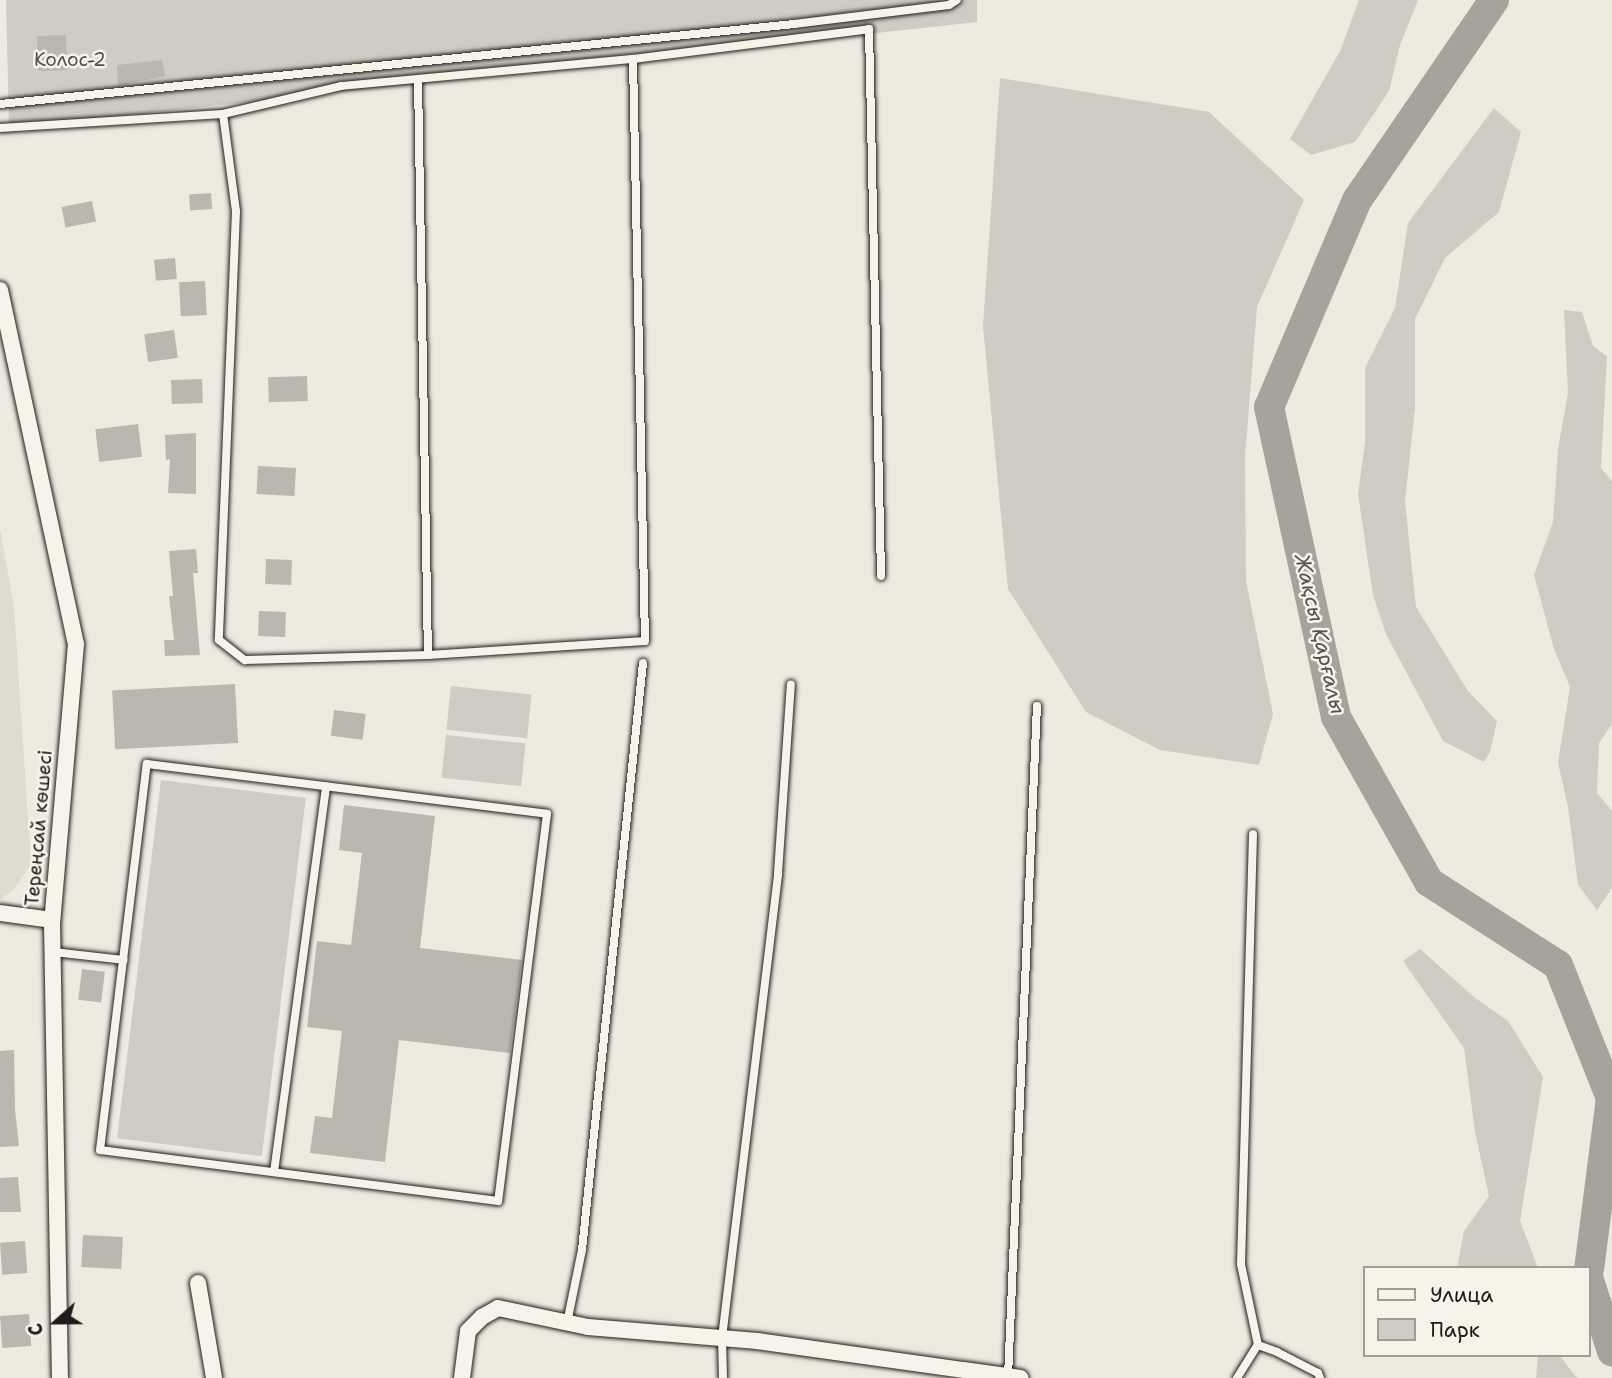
<!DOCTYPE html>
<html>
<head>
<meta charset="utf-8">
<style>
  body { margin:0 }
  #map { position:relative; width:1612px; height:1378px; overflow:hidden; background:#eeeae0; font-family:"Shantell Sans",sans-serif }
  div>[style] { position:absolute }
  [style*='--x'] { left:calc(var(--x)*1px); top:calc(var(--y)*1px); width:calc(var(--w)*1px); rotate:calc(var(--a)*1deg) }
  .built>* { inset:0; background:#dedbd1 }
  .green>* { inset:0; background:#cfccc3; transform-origin:0 0 }
  .river>* { height:30px; margin:-15px; padding:0 15px; transform-origin:15px; border-radius:15px; background:#a6a39d }
  .building>* { inset:0; background:#bab7af; transform-origin:0 0 }
  .roads { filter:drop-shadow(0 0 2px #1c1c1c) drop-shadow(0 0 2px #1c1c1c) }
  .service>* { height:8px; margin:-4px; padding:0 4px; transform-origin:4px; border-radius:4px; background:#f7f3e8 }
  .minor>* { height:16px; margin:-8px; padding:0 8px; transform-origin:8px; border-radius:8px; background:#f7f3e8 }
  span { translate:-50% -50%; white-space:nowrap; text-align:center; line-height:1.15; -webkit-text-stroke:5px #f7f3e8; paint-order:stroke }
  .park-label { font-size:19px; color:#52514e }
  .street-label { font-size:19px; color:#1c1c1c }
  .water-label { font-size:21px; color:#535250; font-style:italic }
  .legend { position:absolute; left:1363px; top:1266px; width:228px; height:91px; box-sizing:border-box; background:#f7f3e8; border:2px solid #9f9d96; margin:0; padding:9px 12px; list-style:none; font-size:21px; color:#1c1c1c }
  .legend li { display:flex; align-items:center; gap:14px; height:35px }
  .legend b { width:35px; border:2px solid #9f9d96 }
  .north { position:absolute; left:21px; top:1287px; width:70px; height:70px; -webkit-text-stroke:5px #f7f3e8; paint-order:stroke; rotate:249deg; font-size:19px; font-weight:700; line-height:28px; text-align:center; color:#1c1c1c }
  .north::after { content:''; display:block; margin:auto; width:24px; height:32px; background:#1c1c1c; clip-path:polygon(50% 0,100% 100%,50% 72%,0 100%) }
</style>
</head>
<body>
<div id="map">
  <div class="built">
    <i style="clip-path:polygon(0 529px,14px 606px,31px 864px,14px 889px,0 900px)"></i>
  </div>
  <div class="green">
    <i style="clip-path:polygon(6px 0,977px 0,977px 22px,9px 128px)"></i>
    <i style="clip-path:polygon(1359px 0,1418px 0,1400px 45px,1389px 91px,1355px 142px,1311px 155px,1290px 139px,1340px 51px)"></i>
    <i style="clip-path:polygon(1000px 78px,1209px 112px,1304px 200px,1257px 307px,1245px 457px,1246px 581px,1273px 714px,1259px 765px,1160px 750px,1086px 712px,1008px 589px,983px 326px)"></i>
    <i style="clip-path:polygon(1494px 108px,1521px 132px,1499px 212px,1445px 258px,1415px 319px,1415px 407px,1405px 502px,1416px 607px,1468px 691px,1497px 721px,1490px 752px,1484px 762px,1443px 741px,1386px 634px,1373px 595px,1358px 494px,1365px 442px,1365px 368px,1395px 308px,1408px 223px)"></i>
    <i style="clip-path:polygon(1564px 310px,1582px 312px,1593px 346px,1607px 356px,1601px 468px,1612px 481px,1612px 724px,1599px 743px,1597px 793px,1612px 811px,1612px 888px,1597px 910px,1578px 885px,1568px 807px,1558px 763px,1570px 687px,1554px 649px,1534px 575px,1553px 522px,1558px 449px,1568px 393px)"></i>
    <i style="left:451px;top:686px;width:81px;height:44px;rotate:6deg"></i>
    <i style="left:446px;top:735px;width:80px;height:43px;rotate:6deg"></i>
    <i style="left:161px;top:780px;width:146px;height:361px;rotate:7deg"></i>
    <i style="clip-path:polygon(1420px 949px,1474px 997px,1508px 1021px,1543px 1077px,1520px 1221px,1538px 1268px,1457px 1268px,1464px 1231px,1489px 1196px,1475px 1132px,1464px 1048px,1403px 961px)"></i>
    <i style="clip-path:polygon(1538px 1355px,1559px 1355px,1577px 1378px,1536px 1378px)"></i>
  </div>
  <div class="river">
    <i style="--x:1494;--y:0;--w:242;--a:124.4"></i>
    <i style="--x:1357;--y:200;--w:225;--a:113"></i>
    <i style="--x:1269;--y:407;--w:317;--a:77.8"></i>
    <i style="--x:1336;--y:717;--w:189;--a:60.6"></i>
    <i style="--x:1429;--y:882;--w:153;--a:32.8"></i>
    <i style="--x:1558;--y:965;--w:143;--a:68.3"></i>
    <i style="--x:1611;--y:1098;--w:172;--a:97.3"></i>
    <i style="--x:1589;--y:1280;--w:75;--a:72.1"></i>
  </div>
  <div class="building">
    <i style="left:66px;top:35px;width:35px;height:29px;rotate:88deg"></i>
    <i style="clip-path:polygon(162px 60px,165px 76px,118px 86px,117px 65px)"></i>
    <i style="left:211px;top:193px;width:16px;height:22px;rotate:86deg"></i>
    <i style="left:92px;top:201px;width:21px;height:31px;rotate:79deg"></i>
    <i style="left:175px;top:258px;width:21px;height:21px;rotate:85deg"></i>
    <i style="left:205px;top:281px;width:34px;height:26px;rotate:87deg"></i>
    <i style="left:174px;top:330px;width:28px;height:30px;rotate:82deg"></i>
    <i style="left:307px;top:376px;width:25px;height:39px;rotate:88deg"></i>
    <i style="left:202px;top:379px;width:24px;height:31px;rotate:88deg"></i>
    <i style="left:138px;top:424px;width:33px;height:43px;rotate:83deg"></i>
    <i style="clip-path:polygon(196px 433px,196px 494px,168px 493px,170px 459px,166px 460px,165px 435px)"></i>
    <i style="left:258px;top:466px;width:38px;height:28px;rotate:3deg"></i>
    <i style="clip-path:polygon(196px 549px,198px 573px,193px 573px,200px 655px,165px 656px,164px 640px,174px 640px,169px 596px,173px 596px,169px 551px)"></i>
    <i style="left:266px;top:559px;width:26px;height:25px;rotate:2deg"></i>
    <i style="left:259px;top:611px;width:27px;height:25px;rotate:2deg"></i>
    <i style="left:235px;top:684px;width:59px;height:123px;rotate:87deg"></i>
    <i style="left:334px;top:710px;width:32px;height:26px;rotate:7deg"></i>
    <i style="clip-path:polygon(344px 805px,435px 816px,420px 948px,522px 960px,510px 1053px,399px 1040px,385px 1162px,310px 1153px,315px 1116px,332px 1118px,342px 1031px,307px 1027px,317px 941px,351px 945px,362px 853px,339px 850px)"></i>
    <i style="left:82px;top:969px;width:23px;height:31px;rotate:7deg"></i>
    <i style="clip-path:polygon(14px 1050px,15px 1109px,19px 1146px,0 1147px,0 1051px)"></i>
    <i style="clip-path:polygon(18px 1177px,21px 1212px,0 1212px,0 1178px)"></i>
    <i style="left:83px;top:1235px;width:40px;height:32px;rotate:3deg"></i>
    <i style="left:25px;top:1241px;width:32px;height:25px;rotate:86deg"></i>
    <i style="left:29px;top:1314px;width:32px;height:29px;rotate:86deg"></i>
  </div>
  <div class="roads">
    <div class="service">
      <i style="--x:418;--y:79;--w:576;--a:89.01"></i>
      <i style="--x:0;--y:104;--w:798;--a:-5.75"></i>
      <i style="--x:794;--y:24;--w:156;--a:-7"></i>
      <i style="--x:949;--y:5;--w:9;--a:-32"></i>
      <i style="--x:223;--y:114;--w:98;--a:82.4"></i>
      <i style="--x:236;--y:211;--w:429;--a:92.3"></i>
      <i style="--x:219;--y:640;--w:33;--a:38"></i>
      <i style="--x:245;--y:660;--w:183;--a:-1.6"></i>
      <i style="--x:428;--y:655;--w:217;--a:-3.7"></i>
      <i style="--x:645;--y:641;--w:582;--a:-91.18"></i>
      <i style="--x:633;--y:59;--w:238;--a:-7.2"></i>
      <i style="--x:869;--y:29;--w:547;--a:88.74"></i>
      <i style="--x:0;--y:128;--w:223;--a:-3.6"></i>
      <i style="--x:223;--y:114;--w:121;--a:-13.3"></i>
      <i style="--x:341;--y:86;--w:293;--a:-5.3"></i>
      <i style="--x:147;--y:764;--w:403;--a:7.1"></i>
      <i style="--x:547;--y:814;--w:390;--a:97.2"></i>
      <i style="--x:498;--y:1201;--w:401;--a:-172.7"></i>
      <i style="--x:100;--y:1150;--w:389;--a:-83.1"></i>
      <i style="--x:53;--y:952;--w:71;--a:6.4"></i>
      <i style="--x:274;--y:1172;--w:389;--a:-82.3"></i>
      <i style="--x:567;--y:1323;--w:75;--a:-78.4"></i>
      <i style="--x:582;--y:1250;--w:590;--a:-84.07"></i>
      <i style="--x:1258;--y:1345;--w:20;--a:20"></i>
      <i style="--x:1277;--y:1352;--w:46;--a:27.1"></i>
      <i style="--x:1318;--y:1373;--w:5;--a:68"></i>
      <i style="--x:1008;--y:1377;--w:672;--a:-87.53"></i>
      <i style="--x:723;--y:1378;--w:40;--a:-91.4"></i>
      <i style="--x:722;--y:1338;--w:468;--a:-83.1"></i>
      <i style="--x:778;--y:873;--w:189;--a:-86.1"></i>
      <i style="--x:1237;--y:1378;--w:39;--a:-58"></i>
      <i style="--x:1258;--y:1345;--w:83;--a:-101.9"></i>
      <i style="--x:1241;--y:1264;--w:430;--a:-88.4"></i>
    </div>
    <div class="minor">
      <i style="--x:0;--y:290;--w:362;--a:77.9"></i>
      <i style="--x:76;--y:644;--w:280;--a:94.9"></i>
      <i style="--x:52;--y:923;--w:455;--a:89"></i>
      <i style="--x:0;--y:913;--w:52;--a:7.7"></i>
      <i style="--x:198;--y:1283;--w:96;--a:80.4"></i>
      <i style="--x:462;--y:1378;--w:47;--a:-82.7"></i>
      <i style="--x:468;--y:1331;--w:20;--a:-45"></i>
      <i style="--x:482;--y:1317;--w:18;--a:-29"></i>
      <i style="--x:498;--y:1308;--w:92;--a:11.9"></i>
      <i style="--x:588;--y:1327;--w:170;--a:4.7"></i>
      <i style="--x:757;--y:1341;--w:266;--a:8"></i>
    </div>
  </div>
  <div class="park-label">
    <span style="left:70px;top:60px">Колос-2</span>
  </div>
  <div class="street-label">
    <span style="left:39px;top:828px;rotate:-85deg">Тереңсай көшесі</span>
  </div>
  <div class="water-label">
    <span style="left:1320px;top:634px;rotate:77deg">Жақсы Қарғалы</span>
  </div>
  <ul class="legend">
  <li><b style="height:9px;background:#f7f3e8"></b>Улица</li>
  <li><b style="height:19px;background:#cfccc3"></b>Парк</li>
  </ul>
  <div class="north">С</div>
</div>
</body>
</html>
